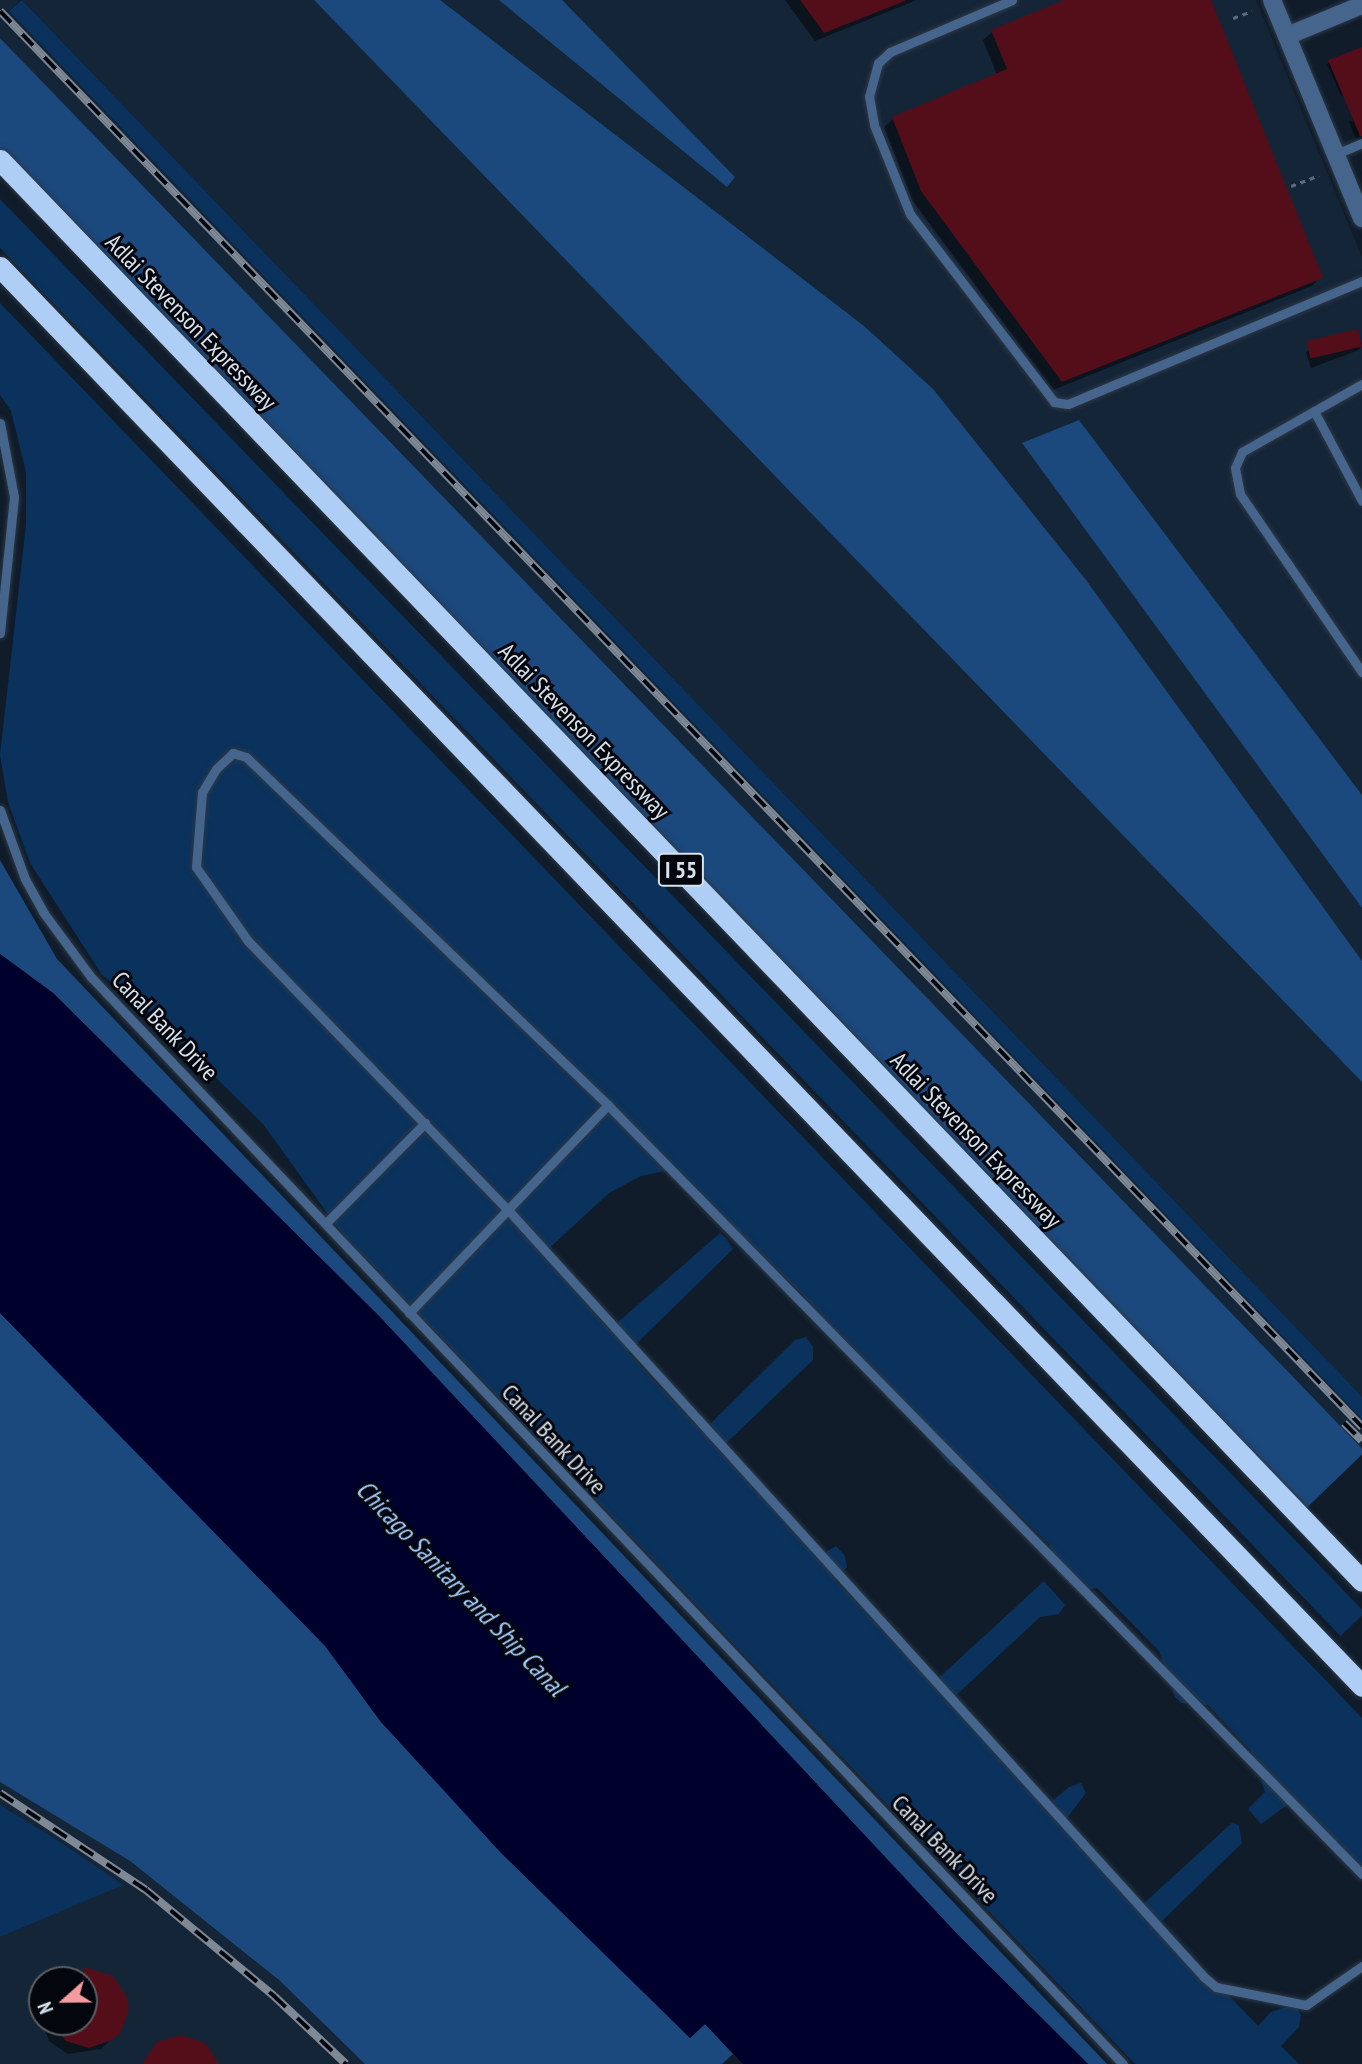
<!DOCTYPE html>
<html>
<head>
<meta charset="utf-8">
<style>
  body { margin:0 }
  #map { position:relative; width:1362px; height:2064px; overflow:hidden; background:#101c2a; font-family:"PT Sans Narrow",sans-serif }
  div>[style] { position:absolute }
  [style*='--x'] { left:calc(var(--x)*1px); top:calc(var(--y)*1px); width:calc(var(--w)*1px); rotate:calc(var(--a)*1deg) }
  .built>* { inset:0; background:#152538 }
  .green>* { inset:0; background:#0a325d; transform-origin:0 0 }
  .forest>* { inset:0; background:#1b497d; transform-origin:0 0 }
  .water>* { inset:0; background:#00002d }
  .shadow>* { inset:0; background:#0007 }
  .building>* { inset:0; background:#540e1a; transform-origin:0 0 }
  .path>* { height:2.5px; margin-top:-1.25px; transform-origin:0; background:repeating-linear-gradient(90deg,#606a77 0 5px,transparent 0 10px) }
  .roads { filter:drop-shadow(0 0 2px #2c3845) drop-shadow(0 0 2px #2c3845) }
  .lane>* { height:9px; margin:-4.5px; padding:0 4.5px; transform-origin:4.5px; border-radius:4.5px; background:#46658c }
  .street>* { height:18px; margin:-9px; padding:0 9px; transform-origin:9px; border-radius:9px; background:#46658c }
  .highway>* { height:21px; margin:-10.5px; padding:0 10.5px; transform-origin:10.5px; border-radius:10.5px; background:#aecef5 }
  .rail>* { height:8px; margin-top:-4px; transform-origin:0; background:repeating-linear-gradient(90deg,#03060c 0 16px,#7f8995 0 32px); box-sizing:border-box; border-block:2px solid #7f8995 }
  span { translate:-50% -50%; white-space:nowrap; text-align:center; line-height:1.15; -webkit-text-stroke:6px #03060c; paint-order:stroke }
  .shield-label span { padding:2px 5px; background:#03060c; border:2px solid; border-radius:5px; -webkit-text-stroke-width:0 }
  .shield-label { font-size:23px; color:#d9e1eb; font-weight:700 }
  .street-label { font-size:24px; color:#d9e1eb }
  .water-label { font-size:26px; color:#a6cdfd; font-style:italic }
  .north { position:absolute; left:28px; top:1966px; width:70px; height:70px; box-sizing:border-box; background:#03060c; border:2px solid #595e65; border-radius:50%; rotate:249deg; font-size:19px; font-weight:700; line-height:28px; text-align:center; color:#d9e1eb }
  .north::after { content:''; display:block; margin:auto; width:24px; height:32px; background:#f49b9f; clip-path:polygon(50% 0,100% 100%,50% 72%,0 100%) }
</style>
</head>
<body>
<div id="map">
  <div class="built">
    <i style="clip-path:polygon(0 0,20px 0,9px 11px,1362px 1419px,1362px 1455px,0 38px)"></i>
    <i style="clip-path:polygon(22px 0,1256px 0,1362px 257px,1362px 795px,1079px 420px,1023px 443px,1362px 908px,1362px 1397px)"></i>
    <i style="clip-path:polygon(evenodd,0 1782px,130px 1861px,279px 1980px,365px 2064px,0 2064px,0 1937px,122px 1885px,0 1805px,0 1782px,42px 1980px,84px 1980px,84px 2022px,42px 2022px,42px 1980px)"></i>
  </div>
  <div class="green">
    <i style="clip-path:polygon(22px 0,1348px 1382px,1362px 1397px,1362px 1419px,9px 11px)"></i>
    <i style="left:0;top:199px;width:1965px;height:34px;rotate:46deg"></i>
    <i style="clip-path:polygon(0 303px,1362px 1718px,1362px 1869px,1294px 1800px,1261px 1824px,1248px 1809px,1265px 1792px,1251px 1751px,1208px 1705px,1181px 1703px,1175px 1697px,1159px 1651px,1097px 1588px,1077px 1591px,1058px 1573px,1049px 1544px,973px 1470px,950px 1466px,942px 1457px,937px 1438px,840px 1334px,821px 1331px,804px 1296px,675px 1169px,641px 1176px,609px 1193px,543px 1254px,609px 1330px,720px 1233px,726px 1238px,733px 1249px,628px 1352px,702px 1432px,795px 1340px,806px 1337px,813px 1347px,813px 1360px,719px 1450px,818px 1557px,836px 1546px,845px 1556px,847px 1567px,835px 1580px,933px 1683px,1044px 1581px,1065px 1605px,1059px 1614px,1040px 1617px,950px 1701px,1046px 1806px,1069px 1787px,1081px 1783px,1086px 1793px,1064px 1822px,1142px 1905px,1233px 1822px,1239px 1826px,1242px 1843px,1160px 1923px,1258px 2026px,1271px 2012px,1294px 2004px,1301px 2015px,1299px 2027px,1281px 2046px,1299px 2064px,1135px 2064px,343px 1235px,263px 1124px,149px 1012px,102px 975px,30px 863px,8px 802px,0 755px,26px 525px,26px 472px,11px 411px,0 395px)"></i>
    <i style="clip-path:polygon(0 1805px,63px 1844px,123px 1885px,0 1937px)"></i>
  </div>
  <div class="forest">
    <i style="clip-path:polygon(314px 0,440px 0,864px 326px,933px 389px,1086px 580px,1362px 961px,1362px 1082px)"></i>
    <i style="clip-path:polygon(499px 0,562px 0,735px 177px,727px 187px)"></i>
    <i style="left:0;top:38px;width:1965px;height:87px;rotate:46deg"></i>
    <i style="clip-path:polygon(1079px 420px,1362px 795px,1362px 908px,1022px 443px)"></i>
    <i style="clip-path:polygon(0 860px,57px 959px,1107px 2064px,1088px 2064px,959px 1936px,379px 1316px,53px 993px,0 954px)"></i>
    <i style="clip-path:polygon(0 1313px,326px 1646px,381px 1722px,690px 2038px,705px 2024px,733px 2054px,722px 2064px,365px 2064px,279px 1980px,130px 1861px,0 1782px)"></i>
  </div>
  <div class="water">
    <i style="clip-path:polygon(0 954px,53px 993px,379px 1316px,959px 1936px,1088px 2064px,743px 2064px,705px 2024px,690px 2038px,501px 1853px,381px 1722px,325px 1646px,0 1313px)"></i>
  </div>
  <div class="shadow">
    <i style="clip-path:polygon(785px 0,917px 0,815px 41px)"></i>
    <i style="clip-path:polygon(1068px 0,1209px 0,1320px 277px,1312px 286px,1053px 390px,912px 200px,884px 127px,893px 119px,997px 75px,983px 40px,992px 32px)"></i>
    <i style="clip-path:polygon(1362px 48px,1362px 87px,1341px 96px,1327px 64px)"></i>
    <i style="clip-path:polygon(1362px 116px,1362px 140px,1356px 139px,1349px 122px)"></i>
    <i style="clip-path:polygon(1357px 331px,1362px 344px,1359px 350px,1311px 368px,1306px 353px,1310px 349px)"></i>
    <i style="clip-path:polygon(89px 1970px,110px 2040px,101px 2049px,68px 2054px,49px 2041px,42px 2022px,84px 2022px,84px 1980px,63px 1980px)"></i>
  </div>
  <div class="building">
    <i style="clip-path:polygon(800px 0,905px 0,905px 1px,824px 33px)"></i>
    <i style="clip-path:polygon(1064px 0,1211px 0,1323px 278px,1062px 382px,921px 191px,892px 117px,1007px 69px,991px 30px)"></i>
    <i style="clip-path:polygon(1362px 47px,1362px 136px,1360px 136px,1328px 60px)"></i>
    <i style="left:1358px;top:329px;width:18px;height:53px;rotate:77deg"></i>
    <i style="clip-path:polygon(84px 1967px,113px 1976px,127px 1997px,129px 2009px,121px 2032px,112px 2040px,89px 2048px,66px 2041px,52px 2022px,84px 2022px)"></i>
    <i style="clip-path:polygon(181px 2035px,205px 2043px,219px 2064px,142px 2064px,157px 2042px)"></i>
  </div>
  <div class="path">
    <i style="--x:1233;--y:18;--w:20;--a:-20"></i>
    <i style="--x:1291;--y:186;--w:30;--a:-21"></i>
  </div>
  <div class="roads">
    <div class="lane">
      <i style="--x:1012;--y:0;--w:133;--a:156.9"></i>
      <i style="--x:890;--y:52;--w:16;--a:137"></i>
      <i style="--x:878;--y:63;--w:34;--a:105"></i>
      <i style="--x:869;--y:96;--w:29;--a:80"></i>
      <i style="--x:874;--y:125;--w:96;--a:68"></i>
      <i style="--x:910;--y:214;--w:237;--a:52.5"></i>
      <i style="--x:1054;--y:402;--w:14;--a:8"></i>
      <i style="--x:1068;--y:404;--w:319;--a:-22.7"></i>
      <i style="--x:1336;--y:154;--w:28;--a:-23"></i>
      <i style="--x:1362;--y:384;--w:138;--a:150.5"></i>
      <i style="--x:1242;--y:452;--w:17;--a:114"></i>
      <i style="--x:1235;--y:468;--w:26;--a:79"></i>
      <i style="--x:1240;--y:494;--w:216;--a:55.6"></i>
      <i style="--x:1314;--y:411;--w:102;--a:61.9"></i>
      <i style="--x:0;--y:423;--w:75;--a:79.3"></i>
      <i style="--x:14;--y:497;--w:137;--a:95.9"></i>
      <i style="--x:0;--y:810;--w:73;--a:70.1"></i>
      <i style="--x:25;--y:879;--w:38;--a:61"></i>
      <i style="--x:43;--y:912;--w:81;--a:53.6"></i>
      <i style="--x:91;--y:977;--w:1499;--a:46.49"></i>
      <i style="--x:326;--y:1223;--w:141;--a:-45.3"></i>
      <i style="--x:409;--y:1313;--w:288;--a:-46.3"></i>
      <i style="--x:1362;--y:1874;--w:1077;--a:-134.44"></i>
      <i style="--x:608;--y:1105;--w:502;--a:-136.13"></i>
      <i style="--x:246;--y:757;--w:14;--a:-163"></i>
      <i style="--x:233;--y:753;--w:23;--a:137"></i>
      <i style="--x:216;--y:769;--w:27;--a:121"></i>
      <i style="--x:202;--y:792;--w:75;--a:94.6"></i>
      <i style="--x:196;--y:867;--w:90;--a:54.9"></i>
      <i style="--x:248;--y:941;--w:376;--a:46"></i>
      <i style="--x:509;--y:1211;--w:1034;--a:47.78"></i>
      <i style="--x:1204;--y:1977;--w:16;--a:40"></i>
      <i style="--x:1216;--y:1987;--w:92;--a:11.3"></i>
      <i style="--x:1306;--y:2005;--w:68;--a:-34.9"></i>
    </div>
    <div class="street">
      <i style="--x:1272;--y:0;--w:236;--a:67.6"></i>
      <i style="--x:1287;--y:36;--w:81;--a:-22.5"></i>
    </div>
    <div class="highway">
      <i style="--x:0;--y:160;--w:1968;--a:46.21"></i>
      <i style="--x:0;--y:267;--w:1967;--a:46.17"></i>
    </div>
  </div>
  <div class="rail">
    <i style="--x:0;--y:11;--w:1965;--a:46.11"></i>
    <i style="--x:1344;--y:1423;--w:25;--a:45"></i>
    <i style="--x:0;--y:1793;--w:175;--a:33.6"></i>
    <i style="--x:146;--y:1890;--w:166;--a:39.6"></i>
    <i style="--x:274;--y:1996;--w:99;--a:43.4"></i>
  </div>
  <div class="shield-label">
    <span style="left:681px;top:870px">I 55</span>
  </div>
  <div class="street-label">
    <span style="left:191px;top:322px;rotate:46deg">Adlai Stevenson Expressway</span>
    <span style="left:584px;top:731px;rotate:46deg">Adlai Stevenson Expressway</span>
    <span style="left:165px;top:1026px;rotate:46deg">Canal Bank Drive</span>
    <span style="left:976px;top:1140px;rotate:46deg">Adlai Stevenson Expressway</span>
    <span style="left:554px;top:1439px;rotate:47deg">Canal Bank Drive</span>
    <span style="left:945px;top:1849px;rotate:46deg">Canal Bank Drive</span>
  </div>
  <div class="water-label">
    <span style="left:461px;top:1588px;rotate:46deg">Chicago Sanitary and Ship Canal</span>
  </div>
  <div class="north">N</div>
</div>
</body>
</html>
